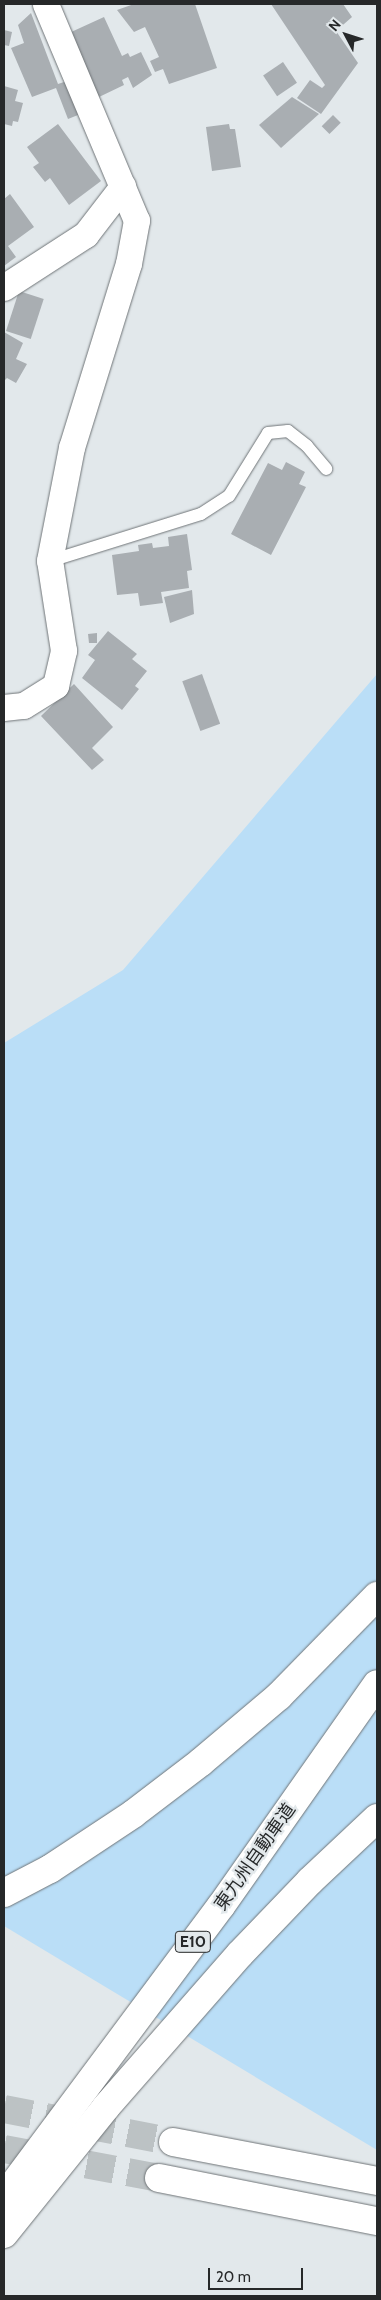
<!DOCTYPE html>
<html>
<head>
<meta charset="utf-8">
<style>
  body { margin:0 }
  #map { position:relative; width:381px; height:2300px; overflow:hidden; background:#e2e8eb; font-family:Cabin,"Noto Sans JP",sans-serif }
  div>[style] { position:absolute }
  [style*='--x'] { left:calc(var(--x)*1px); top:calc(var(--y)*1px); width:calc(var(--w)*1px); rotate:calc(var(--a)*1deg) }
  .green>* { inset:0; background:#badef7 }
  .building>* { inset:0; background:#a9aeb2; transform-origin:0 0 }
  .highway-tunnel>* { height:28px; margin-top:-14px; transform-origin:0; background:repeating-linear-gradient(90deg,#bcc2c4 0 28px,transparent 0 42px) }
  .roads { filter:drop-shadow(0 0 1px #6f7477) drop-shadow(0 0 1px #6f7477) }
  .lane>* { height:12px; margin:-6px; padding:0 6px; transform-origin:6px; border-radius:6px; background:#fff }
  .street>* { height:26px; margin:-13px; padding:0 13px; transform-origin:13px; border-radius:13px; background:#fff }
  .highway>* { height:28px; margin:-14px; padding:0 14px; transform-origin:14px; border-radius:14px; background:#fff }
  span { translate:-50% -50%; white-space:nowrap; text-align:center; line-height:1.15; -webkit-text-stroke:4.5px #e2e8eb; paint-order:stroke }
  .shield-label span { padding:1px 4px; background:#e2e8eb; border:1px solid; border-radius:4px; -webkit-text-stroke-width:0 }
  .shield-label { font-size:16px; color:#262829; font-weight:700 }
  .street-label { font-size:18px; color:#262829 }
  .frame { position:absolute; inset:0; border:5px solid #262829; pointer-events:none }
  .north { position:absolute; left:321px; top:10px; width:50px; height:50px; -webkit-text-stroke:4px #e2e8eb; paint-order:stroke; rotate:310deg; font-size:14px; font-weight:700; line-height:20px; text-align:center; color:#262829 }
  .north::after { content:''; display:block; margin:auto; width:18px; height:22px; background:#262829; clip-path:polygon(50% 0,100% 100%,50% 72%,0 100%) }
  .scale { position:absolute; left:208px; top:2268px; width:95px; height:22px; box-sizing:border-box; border:2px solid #262829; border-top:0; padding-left:6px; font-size:15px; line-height:18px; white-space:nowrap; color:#262829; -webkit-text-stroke:4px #e2e8eb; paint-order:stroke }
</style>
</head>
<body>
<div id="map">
  <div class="green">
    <i style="clip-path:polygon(377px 674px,377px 2150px,4px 1926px,4px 1043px,123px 970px)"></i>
  </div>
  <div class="building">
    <i style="clip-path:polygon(134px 4px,195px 4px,217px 68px,169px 84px,163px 69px,155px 72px,150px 61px,159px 57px,145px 27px,134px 32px,117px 10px)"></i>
    <i style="clip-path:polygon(271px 4px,343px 4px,352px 17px,336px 31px,358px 63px,321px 114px,297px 98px,310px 80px,322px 88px,325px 85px)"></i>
    <i style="clip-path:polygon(31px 13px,58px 84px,70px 80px,83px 113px,68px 119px,56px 88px,32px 97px,11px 48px,24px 43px,18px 25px)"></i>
    <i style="clip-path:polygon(104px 17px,122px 56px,128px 53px,130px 57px,141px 52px,152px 75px,133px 88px,128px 77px,122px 80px,124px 85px,99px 97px,69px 33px)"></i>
    <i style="clip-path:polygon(4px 30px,12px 32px,9px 46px,4px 45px)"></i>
    <i style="left:283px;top:62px;width:25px;height:24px;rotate:56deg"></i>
    <i style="clip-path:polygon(4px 86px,18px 90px,15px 101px,23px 103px,18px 122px,13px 121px,12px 126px,4px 124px)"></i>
    <i style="clip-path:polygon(292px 97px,319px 114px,281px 148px,259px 125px)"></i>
    <i style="left:333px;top:115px;width:11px;height:16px;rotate:45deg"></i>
    <i style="clip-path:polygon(58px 124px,101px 181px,69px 205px,50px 178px,45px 182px,33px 167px,39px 163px,27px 147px)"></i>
    <i style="clip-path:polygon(229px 124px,230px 129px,235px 129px,241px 167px,212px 171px,206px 127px)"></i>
    <i style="clip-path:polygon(10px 194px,34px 227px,8px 246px,16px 257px,4px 266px,4px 199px)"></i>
    <i style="left:19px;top:291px;width:26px;height:42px;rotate:18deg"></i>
    <i style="clip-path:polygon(4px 332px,23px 343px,16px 359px,27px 364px,16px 383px,7px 378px,4px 381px)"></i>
    <i style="clip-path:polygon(286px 462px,305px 472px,299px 484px,306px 487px,271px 555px,231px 534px,268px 463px,282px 470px)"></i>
    <i style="clip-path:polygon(187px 534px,192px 570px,187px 571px,189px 588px,161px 592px,163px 603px,140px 606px,138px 593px,117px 595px,112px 555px,139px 551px,138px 545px,152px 543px,153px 548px,169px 546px,168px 537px)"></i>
    <i style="clip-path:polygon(192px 590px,194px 614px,170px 623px,164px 597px)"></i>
    <i style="clip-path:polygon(108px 631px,137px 654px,132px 659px,147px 671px,135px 686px,139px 689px,122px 710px,82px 678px,95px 660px,88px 655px)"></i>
    <i style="clip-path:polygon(97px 633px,97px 643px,89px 643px,88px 634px)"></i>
    <i style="left:202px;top:674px;width:53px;height:21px;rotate:70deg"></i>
    <i style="clip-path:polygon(74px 684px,113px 727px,92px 748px,104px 760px,92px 770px,41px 716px)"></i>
  </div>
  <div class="highway-tunnel">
    <i style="--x:4;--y:2109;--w:172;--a:11"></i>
    <i style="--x:4;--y:2149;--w:158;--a:10.6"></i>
  </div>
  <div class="roads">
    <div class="lane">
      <i style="--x:50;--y:561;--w:158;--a:-17.3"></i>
      <i style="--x:201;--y:514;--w:33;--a:-33"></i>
      <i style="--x:229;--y:496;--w:74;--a:-58.2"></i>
      <i style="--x:268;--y:433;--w:20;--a:-6"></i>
      <i style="--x:288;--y:431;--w:24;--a:38"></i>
      <i style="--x:307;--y:446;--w:30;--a:50"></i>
    </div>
    <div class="street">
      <i style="--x:4;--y:288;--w:98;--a:-32.9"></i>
      <i style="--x:86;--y:235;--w:61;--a:-52.4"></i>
      <i style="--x:4;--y:708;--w:20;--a:-6"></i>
      <i style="--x:24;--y:706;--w:38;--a:-32"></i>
      <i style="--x:56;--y:686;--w:36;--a:-77"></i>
      <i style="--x:64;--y:651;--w:91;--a:-98.8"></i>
      <i style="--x:50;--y:561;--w:115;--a:-79"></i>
      <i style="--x:72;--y:448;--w:193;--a:-72.8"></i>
      <i style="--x:129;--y:264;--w:44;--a:-79.5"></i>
      <i style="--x:137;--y:221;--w:235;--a:-112.8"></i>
    </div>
    <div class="highway">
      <i style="--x:4;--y:1893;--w:52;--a:-27.6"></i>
      <i style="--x:50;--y:1869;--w:100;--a:-33.5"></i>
      <i style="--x:133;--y:1814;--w:86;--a:-37.4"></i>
      <i style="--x:201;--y:1762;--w:102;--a:-40.2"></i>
      <i style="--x:279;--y:1696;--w:140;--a:-45.6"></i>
      <i style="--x:173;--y:2142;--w:208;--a:10.8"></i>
      <i style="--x:159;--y:2178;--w:222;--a:11.2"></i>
      <i style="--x:4;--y:2197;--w:363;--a:-53.3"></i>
      <i style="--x:221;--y:1906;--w:271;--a:-54.9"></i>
      <i style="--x:4;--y:2234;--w:163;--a:-51.2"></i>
      <i style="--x:106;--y:2107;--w:203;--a:-48.8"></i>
      <i style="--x:240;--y:1954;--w:101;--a:-46.2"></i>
      <i style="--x:310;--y:1881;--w:92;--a:-43.2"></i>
    </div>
  </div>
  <div class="shield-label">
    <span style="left:193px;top:1942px">E10</span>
  </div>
  <div class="street-label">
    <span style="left:255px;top:1857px;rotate:-55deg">東九州自動車道</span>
  </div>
  <div class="frame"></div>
  <div class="north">N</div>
  <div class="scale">20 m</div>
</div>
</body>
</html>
